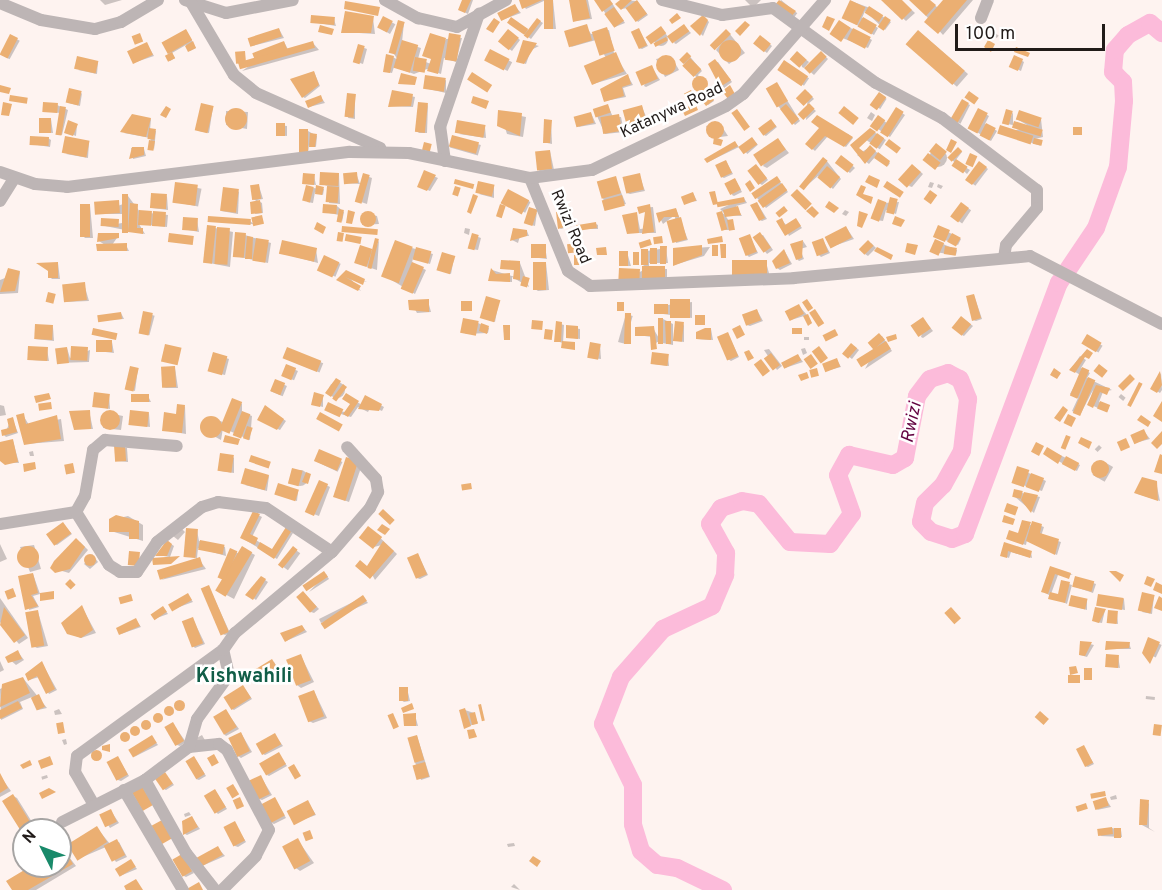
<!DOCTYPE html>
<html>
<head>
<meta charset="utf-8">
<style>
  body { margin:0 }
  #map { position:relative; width:1162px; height:890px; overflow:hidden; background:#fef3f0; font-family:Overpass,sans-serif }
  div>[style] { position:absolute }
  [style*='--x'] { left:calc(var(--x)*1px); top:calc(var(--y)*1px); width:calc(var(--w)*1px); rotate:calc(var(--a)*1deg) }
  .shadow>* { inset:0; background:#0003; transform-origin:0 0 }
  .round { border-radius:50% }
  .river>* { height:18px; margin:-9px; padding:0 9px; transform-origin:9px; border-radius:9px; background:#fcbbda }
  .building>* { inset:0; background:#ebaf72; transform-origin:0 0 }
  .minor>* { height:12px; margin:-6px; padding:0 6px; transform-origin:6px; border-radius:6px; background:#bdb5b5 }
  span { translate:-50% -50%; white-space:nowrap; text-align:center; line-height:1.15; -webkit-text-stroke:5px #fff; paint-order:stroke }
  .street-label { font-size:16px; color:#211b19 }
  .water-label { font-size:18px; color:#630441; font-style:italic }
  .quarter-label { font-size:20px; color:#115d47; font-weight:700 }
  .north { position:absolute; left:12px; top:818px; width:60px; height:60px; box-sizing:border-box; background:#fff; border:2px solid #a6a4a3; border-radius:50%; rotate:312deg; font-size:16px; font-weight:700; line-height:24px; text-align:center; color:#211b19 }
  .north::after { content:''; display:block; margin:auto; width:21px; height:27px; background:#198a6a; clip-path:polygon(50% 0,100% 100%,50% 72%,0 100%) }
  .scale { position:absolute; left:955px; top:24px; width:150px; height:27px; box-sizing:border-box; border:3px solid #211b19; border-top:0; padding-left:8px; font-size:18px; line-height:21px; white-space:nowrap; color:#211b19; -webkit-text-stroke:4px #fff; paint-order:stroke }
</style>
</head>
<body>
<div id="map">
  <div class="shadow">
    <i style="clip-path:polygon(100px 0,122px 0,105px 5px)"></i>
    <i style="clip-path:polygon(464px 0,473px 0,468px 14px,460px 10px)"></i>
    <i style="clip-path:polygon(520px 0,546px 0,526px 9px)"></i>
    <i style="clip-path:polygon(553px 0,556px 29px,549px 29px,546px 28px)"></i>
    <i style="clip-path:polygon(571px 0,588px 0,592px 19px,575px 21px)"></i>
    <i style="clip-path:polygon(596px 0,610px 0,625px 23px,615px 27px)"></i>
    <i style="clip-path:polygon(620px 0,637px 1px,648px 15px,638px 22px,627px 8px,622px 9px)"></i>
    <i style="clip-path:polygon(745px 0,761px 0,753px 8px)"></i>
    <i style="left:781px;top:0;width:21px;height:8px;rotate:39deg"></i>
    <i style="clip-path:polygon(883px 0,901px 0,915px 13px,906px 21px)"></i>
    <i style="clip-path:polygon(912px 0,929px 0,938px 8px,945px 0,973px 0,943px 35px)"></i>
    <i style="clip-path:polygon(851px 1px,870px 8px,891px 22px,885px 30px,865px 11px,862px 18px,878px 28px,874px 35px,843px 17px)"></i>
    <i style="clip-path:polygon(515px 6px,521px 13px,502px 20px)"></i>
    <i style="clip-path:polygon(373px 18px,375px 34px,343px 32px)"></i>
    <i style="left:384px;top:18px;width:13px;height:11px;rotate:29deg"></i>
    <i style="clip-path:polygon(705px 18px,709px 22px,703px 36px,692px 26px)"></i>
    <i style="clip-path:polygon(334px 19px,336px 26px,312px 22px)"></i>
    <i style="clip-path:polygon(512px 19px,529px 31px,538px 20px,543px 23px,531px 39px,509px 23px)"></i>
    <i style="clip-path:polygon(840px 22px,872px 40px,868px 48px,832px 34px)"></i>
    <i style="clip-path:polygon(404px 23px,402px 42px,421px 48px,418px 59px,431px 64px,446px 39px,462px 38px,456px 62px,444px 58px,441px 74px,427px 69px,414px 74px,394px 67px,392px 73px,387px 72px,393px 57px,398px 60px,394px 54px)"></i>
    <i style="clip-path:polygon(586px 26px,591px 34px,609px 30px,614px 53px,627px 74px,593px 84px,606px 58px,596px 40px,571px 47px)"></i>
    <i style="clip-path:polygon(684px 26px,691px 33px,676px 44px,674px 43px)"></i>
    <i style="clip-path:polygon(279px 29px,284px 38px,252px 46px)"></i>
    <i style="clip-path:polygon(186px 30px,196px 48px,190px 51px,186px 45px,172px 53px,175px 58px,170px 61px,168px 52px)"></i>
    <i style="clip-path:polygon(639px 30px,648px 46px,642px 49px,639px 48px)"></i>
    <i class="round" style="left:654px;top:32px;width:14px;height:14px"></i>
    <i style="clip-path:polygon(511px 32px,520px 40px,512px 51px,500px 42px)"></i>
    <i style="left:994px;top:32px;width:6px;height:3px;rotate:39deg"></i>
    <i style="clip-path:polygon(729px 33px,745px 53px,729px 64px,716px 50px)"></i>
    <i style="left:922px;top:34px;width:61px;height:17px;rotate:41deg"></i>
    <i style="left:11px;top:36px;width:10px;height:21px;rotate:29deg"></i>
    <i style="clip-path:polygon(762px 38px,772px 46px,767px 53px,754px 43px)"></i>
    <i style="clip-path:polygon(284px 42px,289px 51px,313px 43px,319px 50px,242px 71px)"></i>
    <i style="clip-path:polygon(524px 42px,539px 46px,531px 50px,526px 64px,520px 62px)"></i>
    <i style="clip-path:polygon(147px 44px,154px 56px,133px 63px)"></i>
    <i style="clip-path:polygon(359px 46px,367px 49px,363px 64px,357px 62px)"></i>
    <i style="left:491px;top:51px;width:24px;height:10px;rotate:28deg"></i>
    <i style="clip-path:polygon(687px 53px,702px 71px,698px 75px,714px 101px,708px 105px,693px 82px,697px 78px,683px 62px)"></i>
    <i style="clip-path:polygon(823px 54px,828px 59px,814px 75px,807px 69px)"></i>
    <i style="clip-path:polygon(800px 55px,809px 62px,804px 68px,802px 67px)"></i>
    <i style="clip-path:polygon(671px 56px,679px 70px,665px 77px,656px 59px)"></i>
    <i style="clip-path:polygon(1015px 57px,1024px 62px,1021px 71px,1011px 66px)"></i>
    <i style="clip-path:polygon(98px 62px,97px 74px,78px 70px)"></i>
    <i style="clip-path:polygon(718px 62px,732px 82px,724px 88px,710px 65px)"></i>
    <i style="left:785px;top:62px;width:29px;height:9px;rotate:34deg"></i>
    <i style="clip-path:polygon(651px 66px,660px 80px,646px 87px,644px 86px)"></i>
    <i style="clip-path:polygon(314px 72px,320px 86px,305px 98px,303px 97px)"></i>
    <i style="clip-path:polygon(628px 76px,633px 85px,623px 88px,626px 97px,605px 101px)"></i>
    <i style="clip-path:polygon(446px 80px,446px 93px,424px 88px)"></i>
    <i style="clip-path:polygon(777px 84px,800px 121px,795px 125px,778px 106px)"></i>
    <i style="clip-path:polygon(393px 92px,415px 97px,413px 107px,390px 106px)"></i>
    <i style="clip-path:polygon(808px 92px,814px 99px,808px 104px,816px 111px,806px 120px)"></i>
    <i style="clip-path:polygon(82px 93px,80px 106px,69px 103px)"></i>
    <i style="left:879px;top:94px;width:9px;height:12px;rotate:32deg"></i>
    <i style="clip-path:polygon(355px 95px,355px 119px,348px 118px)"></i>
    <i style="clip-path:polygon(321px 97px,325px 103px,309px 107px)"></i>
    <i style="left:962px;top:101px;width:9px;height:21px;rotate:27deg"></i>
    <i style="clip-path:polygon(428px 104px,427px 133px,419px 133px,417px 131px)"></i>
    <i style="clip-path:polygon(57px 105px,68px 110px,62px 135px,58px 134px,60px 113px,44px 111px)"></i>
    <i style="clip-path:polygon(608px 106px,613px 117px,621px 117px,624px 132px,605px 134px,597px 116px)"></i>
    <i style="clip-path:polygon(213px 107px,209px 133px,199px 131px)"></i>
    <i style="clip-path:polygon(642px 107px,648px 121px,628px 125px)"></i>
    <i style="clip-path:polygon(896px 109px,905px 115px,890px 137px,872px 125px,878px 117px,887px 123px)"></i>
    <i style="clip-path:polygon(978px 110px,989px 116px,985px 124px,999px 132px,1032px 128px,1017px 119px,1041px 119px,1043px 137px,1035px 139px,1041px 146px,997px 131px,991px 141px,969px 127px)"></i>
    <i style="clip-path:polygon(226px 111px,248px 112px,247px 129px,226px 125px)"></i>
    <i style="clip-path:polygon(500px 112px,526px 117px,523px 137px,507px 134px)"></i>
    <i style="clip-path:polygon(871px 112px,875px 115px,872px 121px,867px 118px)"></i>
    <i style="clip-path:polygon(1013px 112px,1013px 125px,1007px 124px)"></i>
    <i style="clip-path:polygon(591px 113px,596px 124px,578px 127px)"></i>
    <i style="clip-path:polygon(51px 119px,53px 133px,40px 132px)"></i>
    <i style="clip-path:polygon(151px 119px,150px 130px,156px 131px,154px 150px,150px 138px,124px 133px)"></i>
    <i style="clip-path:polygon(551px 121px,552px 144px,547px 143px,544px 142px)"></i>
    <i style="clip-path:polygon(771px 121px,777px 127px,766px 136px,764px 135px)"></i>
    <i style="clip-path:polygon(719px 122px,728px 136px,712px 138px,706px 126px)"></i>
    <i style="clip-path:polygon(77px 125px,76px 136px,68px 133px)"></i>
    <i style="clip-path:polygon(277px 125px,287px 126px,287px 136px,277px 135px)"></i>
    <i style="clip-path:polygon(485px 127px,486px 138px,459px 134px)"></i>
    <i style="clip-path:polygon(821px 128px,848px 134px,853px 138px,846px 147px,828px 136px,815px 151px,807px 144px)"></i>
    <i style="left:871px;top:130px;width:18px;height:11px;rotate:34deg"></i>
    <i style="clip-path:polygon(308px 131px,317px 136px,316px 147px,309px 145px,308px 154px,301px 154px)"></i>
    <i style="left:453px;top:137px;width:29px;height:11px;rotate:16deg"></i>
    <i style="left:752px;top:138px;width:9px;height:14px;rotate:49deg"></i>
    <i style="clip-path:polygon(51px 140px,50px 147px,31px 144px,48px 138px)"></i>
    <i style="clip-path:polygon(778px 140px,789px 153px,767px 168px,763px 166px)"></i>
    <i style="clip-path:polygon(89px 143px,88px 158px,66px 154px)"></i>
    <i style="clip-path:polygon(735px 143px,739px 147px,708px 162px,706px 159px)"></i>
    <i style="clip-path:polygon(870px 147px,890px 163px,888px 166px,875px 157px,869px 164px,857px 155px)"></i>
    <i style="clip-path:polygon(131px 148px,144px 149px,146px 156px,133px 159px)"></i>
    <i style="clip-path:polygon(958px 149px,962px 152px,955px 161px,970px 170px,967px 174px,951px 159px)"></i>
    <i class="round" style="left:929px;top:149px;width:18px;height:18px"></i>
    <i style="clip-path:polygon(550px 151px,554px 170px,540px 171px,538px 170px)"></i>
    <i style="clip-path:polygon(844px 158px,855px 168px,850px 173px,837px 163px)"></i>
    <i style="clip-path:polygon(826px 160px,841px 179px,833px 189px,818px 176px,804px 188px)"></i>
    <i style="clip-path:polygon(726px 161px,733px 174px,724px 178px,722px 177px)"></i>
    <i style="left:980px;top:163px;width:10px;height:21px;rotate:37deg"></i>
    <i style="clip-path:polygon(758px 167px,768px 180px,762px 185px,759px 183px)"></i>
    <i style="clip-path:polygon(915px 167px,923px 174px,912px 187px,909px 186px)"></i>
    <i style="clip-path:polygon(424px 172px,438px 178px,430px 191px,419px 186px)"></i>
    <i style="clip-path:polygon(356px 173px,360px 184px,345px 183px)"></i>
    <i style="clip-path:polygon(339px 174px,340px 204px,329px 203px,328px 186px,321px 184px)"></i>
    <i style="clip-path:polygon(639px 174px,645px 191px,630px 194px,627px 193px)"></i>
    <i style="clip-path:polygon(364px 175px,372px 178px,367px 204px,361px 202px)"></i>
    <i style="clip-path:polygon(314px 176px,316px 185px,306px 184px)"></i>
    <i style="clip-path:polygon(615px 178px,626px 204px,606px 209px,603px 198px)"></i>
    <i style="clip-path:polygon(777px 178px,788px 192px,766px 208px,757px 198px)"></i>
    <i style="clip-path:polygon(735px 179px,742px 192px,734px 196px,732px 195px)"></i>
    <i style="clip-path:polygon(930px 182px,934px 183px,932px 188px,928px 187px)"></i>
    <i style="left:177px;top:184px;width:25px;height:18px;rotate:11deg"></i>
    <i style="clip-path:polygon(938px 184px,943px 186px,941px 189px,937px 187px)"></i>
    <i style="clip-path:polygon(259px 186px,263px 199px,257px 200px,262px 203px,263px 213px,255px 214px,258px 202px,253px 199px)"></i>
    <i style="clip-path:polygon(494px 187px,494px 198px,479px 194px)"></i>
    <i style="clip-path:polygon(313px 188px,324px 189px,323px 195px,315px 192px,313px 203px,307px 202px)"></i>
    <i style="clip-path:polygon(239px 191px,238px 214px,221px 211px)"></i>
    <i style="left:508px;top:191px;width:25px;height:12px;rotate:26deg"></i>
    <i style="clip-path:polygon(693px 193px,697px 201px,684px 203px)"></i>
    <i style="clip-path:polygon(128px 196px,140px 212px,168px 215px,167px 227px,139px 224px,145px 234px,105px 226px,122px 223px,123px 214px,96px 214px,123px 204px)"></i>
    <i style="clip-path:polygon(167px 196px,168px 210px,152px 208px)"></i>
    <i style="clip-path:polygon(744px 198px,747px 203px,736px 206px,742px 216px,725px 215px,735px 230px,722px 230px,722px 213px,726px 215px,720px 209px)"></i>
    <i style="clip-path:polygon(899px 202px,896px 214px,886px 210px,883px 221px,876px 220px,885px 203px)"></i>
    <i style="clip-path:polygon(757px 203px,767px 219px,762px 221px,760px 220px)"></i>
    <i style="left:962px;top:204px;width:11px;height:16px;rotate:34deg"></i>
    <i style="clip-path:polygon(90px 205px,93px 238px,85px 238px,83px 236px)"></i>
    <i style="clip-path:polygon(337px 206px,344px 212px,342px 222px,339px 215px,324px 212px)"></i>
    <i style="clip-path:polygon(653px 207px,656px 233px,628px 233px,637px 214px,640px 229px,648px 228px,646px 213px,639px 208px)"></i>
    <i style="clip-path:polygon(676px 209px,688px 240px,676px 243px,675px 215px,663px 224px,658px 214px)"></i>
    <i style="clip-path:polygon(845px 210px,849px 212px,846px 216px,842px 214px)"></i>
    <i style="clip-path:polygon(537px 212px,535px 226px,528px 224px)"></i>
    <i style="clip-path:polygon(568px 212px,572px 226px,561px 229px,559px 228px)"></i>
    <i style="clip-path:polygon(363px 213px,377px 216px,379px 224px,362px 225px)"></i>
    <i style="clip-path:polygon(197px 220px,199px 232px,183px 229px)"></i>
    <i style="clip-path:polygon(782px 220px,787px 226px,796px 220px,802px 228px,789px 236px)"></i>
    <i style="clip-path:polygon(209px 221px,250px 221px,255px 225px,252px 224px)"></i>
    <i style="clip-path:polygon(598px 225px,598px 229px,578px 229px,596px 224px)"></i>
    <i style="clip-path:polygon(846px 227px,854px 239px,831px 247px)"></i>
    <i style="clip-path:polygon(939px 227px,961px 239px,958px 245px,935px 236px)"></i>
    <i style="clip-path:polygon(215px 228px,233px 232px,230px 267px,204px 262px)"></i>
    <i style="clip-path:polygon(465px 228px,470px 229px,469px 235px,464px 233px)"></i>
    <i style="clip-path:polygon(527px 231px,529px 236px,520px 236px,518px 243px,512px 240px)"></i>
    <i style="clip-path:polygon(119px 235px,112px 245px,126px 245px,129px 251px,98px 251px,105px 245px,99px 241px)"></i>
    <i style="clip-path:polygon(245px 235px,271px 243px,268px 263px,235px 256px)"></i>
    <i style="clip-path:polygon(473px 235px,481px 238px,478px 250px,472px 249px)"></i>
    <i style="clip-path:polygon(763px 235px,773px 250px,767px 254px,754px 237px)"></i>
    <i style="clip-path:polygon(751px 239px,758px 253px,749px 257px,747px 255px)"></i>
    <i style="clip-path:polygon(379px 240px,377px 270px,359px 264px,361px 247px,374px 252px)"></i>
    <i style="clip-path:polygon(823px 240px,830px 253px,821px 257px,819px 255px)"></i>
    <i style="clip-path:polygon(803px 241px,807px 247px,800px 249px,804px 259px,799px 261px,797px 259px)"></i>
    <i style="clip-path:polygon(871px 243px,876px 248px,868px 256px,865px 254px)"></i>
    <i style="clip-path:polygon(943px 244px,957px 250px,956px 255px,934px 252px)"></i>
    <i style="clip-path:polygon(545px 246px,547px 259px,531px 257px)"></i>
    <i style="clip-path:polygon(710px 247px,704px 256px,674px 265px,674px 249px)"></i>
    <i style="clip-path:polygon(412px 248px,433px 254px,430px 264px,413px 258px,412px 263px,426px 270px,415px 294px,388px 278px)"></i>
    <i style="clip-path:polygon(666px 248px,668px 263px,649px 263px,649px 268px,667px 269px,667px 281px,623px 280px,648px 268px,641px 264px,647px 251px)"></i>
    <i style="clip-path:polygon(316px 249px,318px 263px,281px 253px)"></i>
    <i style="clip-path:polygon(784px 250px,792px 264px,780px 270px,777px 268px)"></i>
    <i style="clip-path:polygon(627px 252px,631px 266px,624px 266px,622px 265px)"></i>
    <i style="left:324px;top:257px;width:18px;height:14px;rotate:22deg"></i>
    <i style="clip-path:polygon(454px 258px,451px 274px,440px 270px)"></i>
    <i style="clip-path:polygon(766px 262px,770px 277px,738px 277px)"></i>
    <i style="clip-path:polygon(58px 263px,60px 279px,52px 279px,50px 277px)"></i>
    <i style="clip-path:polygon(520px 263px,529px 287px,512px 277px,512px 282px,489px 280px,492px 270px,515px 277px,515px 270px,502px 268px)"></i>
    <i style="clip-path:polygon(546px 263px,549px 290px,538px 291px,535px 289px)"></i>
    <i style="clip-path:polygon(20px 272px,18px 293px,0 294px,0 280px)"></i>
    <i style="clip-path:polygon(346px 272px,367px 282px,350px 278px,361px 291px,339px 279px)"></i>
    <i style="clip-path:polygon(84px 284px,89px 301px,65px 302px)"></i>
    <i style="clip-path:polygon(974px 295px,982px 319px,976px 321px,973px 320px)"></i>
    <i style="clip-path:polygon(428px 301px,431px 312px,417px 313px,411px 302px)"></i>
    <i style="clip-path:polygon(499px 301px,495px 322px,483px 318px)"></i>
    <i style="clip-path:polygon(692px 302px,692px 318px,656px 313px,668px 305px)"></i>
    <i style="clip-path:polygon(799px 306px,808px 316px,812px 324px,804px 316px,791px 320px)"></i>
    <i style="clip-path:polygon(757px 310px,763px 321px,750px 326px,747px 325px)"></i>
    <i style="clip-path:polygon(121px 313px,124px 319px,99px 320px)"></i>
    <i style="left:144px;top:313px;width:11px;height:20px;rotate:15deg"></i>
    <i style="left:626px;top:314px;width:7px;height:29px;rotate:16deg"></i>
    <i style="clip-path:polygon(663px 319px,673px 324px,673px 345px,657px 342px,653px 349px,652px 337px,637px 335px,653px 328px,660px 340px)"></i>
    <i style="clip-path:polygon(964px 319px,973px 326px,964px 336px,962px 335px)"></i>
    <i style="clip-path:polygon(925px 321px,933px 331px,923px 338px,921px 337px)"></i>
    <i style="clip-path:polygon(478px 323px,489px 328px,488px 333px,465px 334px)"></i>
    <i style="clip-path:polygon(557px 323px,564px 325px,563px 343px,556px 341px)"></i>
    <i style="clip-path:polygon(684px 324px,684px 342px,677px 341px,675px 340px)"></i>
    <i style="clip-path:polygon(53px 327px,54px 341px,35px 339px)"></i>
    <i style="clip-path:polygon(568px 327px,580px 329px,580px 339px,567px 337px)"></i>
    <i style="clip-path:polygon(711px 329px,713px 340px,697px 339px)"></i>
    <i style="clip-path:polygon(728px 334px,739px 357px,731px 361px,728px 359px)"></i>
    <i style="clip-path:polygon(882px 336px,892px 351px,865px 369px,875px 350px,869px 343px)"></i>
    <i style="left:804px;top:337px;width:5px;height:3px"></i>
    <i style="left:1088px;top:337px;width:17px;height:8px;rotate:31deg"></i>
    <i style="clip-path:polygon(112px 342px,114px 353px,97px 351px)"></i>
    <i style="clip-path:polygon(600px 345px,601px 359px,592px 358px)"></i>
    <i style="clip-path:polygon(854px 346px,859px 350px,852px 359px,844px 353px)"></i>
    <i style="clip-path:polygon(67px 348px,70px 358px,90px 350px,89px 362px,57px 363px)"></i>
    <i style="clip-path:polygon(805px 348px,807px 353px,803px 355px,801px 349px)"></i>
    <i style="clip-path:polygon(47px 349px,49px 361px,32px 360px)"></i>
    <i style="left:288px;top:349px;width:38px;height:10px;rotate:22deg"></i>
    <i style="clip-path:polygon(769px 349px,782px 366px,777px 370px,764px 350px)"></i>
    <i style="clip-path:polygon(214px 354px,229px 359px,225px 375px,212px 372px)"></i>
    <i style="clip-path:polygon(798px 355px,803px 362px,785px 368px)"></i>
    <i style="clip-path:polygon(668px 356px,669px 366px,654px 364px)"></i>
    <i style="clip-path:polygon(1080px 356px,1086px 360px,1081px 368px,1090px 373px,1087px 378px,1112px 390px,1103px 392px,1099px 402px,1109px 407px,1107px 412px,1089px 404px,1093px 390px,1080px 415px,1072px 411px,1078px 398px,1070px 394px,1080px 375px,1071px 369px)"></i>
    <i style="clip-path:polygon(837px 360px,841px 367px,826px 371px)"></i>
    <i style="left:286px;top:366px;width:13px;height:10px;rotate:23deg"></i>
    <i style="clip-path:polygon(175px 368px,178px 388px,166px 388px,163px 387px)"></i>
    <i style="clip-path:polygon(138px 369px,135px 391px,128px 389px)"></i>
    <i style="clip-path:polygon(1161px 373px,1162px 390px,1160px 393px,1152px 388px)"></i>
    <i style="left:275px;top:381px;width:13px;height:11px;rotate:23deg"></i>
    <i class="round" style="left:329px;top:382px;width:16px;height:16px"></i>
    <i style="left:1121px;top:394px;width:6px;height:4px;rotate:39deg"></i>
    <i style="clip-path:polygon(109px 395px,110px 409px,94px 406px)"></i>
    <i style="clip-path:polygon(346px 395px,362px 405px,366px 397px,384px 407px,382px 411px,371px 406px,368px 412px,358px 407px,351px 417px,327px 410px,346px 412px,352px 403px)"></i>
    <i style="clip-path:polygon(148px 396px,151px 402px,133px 402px)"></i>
    <i style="clip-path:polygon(323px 396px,323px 407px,315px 405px)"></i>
    <i style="clip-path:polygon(242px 403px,242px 412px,252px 416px,250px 440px,223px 428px,221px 440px,201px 429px,208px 417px,226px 423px)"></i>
    <i style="clip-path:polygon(0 405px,4px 406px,6px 415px,0 416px)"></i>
    <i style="clip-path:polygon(185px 406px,186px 434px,163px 430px,178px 415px)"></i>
    <i style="clip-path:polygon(265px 407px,286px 421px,280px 430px,259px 420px)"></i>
    <i style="clip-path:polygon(89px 411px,93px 429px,75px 429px)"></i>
    <i style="clip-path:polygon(104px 412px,123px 416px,121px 430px,103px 428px)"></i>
    <i style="clip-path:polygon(149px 413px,150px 427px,130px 424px)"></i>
    <i style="clip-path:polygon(23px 415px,29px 425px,61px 419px,64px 441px,26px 444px)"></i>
    <i style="clip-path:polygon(12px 418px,18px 433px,6px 437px,4px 435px)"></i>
    <i style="clip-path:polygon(1144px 431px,1150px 439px,1135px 443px)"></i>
    <i style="clip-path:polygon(13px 441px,19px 463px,2px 462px,0 443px)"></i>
    <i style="left:1099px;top:445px;width:4px;height:6px;rotate:45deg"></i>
    <i style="clip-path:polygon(116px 447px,127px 448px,128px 462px,117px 461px)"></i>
    <i style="clip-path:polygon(1048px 449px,1080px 465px,1077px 471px,1045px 454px)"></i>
    <i style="clip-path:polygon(33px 451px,34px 456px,30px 456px,29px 452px)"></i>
    <i style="left:320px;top:451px;width:25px;height:11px;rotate:26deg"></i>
    <i style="clip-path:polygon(234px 457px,234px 473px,221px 471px)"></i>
    <i style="clip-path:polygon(347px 459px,362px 465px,349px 502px,338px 498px)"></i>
    <i style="left:1101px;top:460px;width:14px;height:17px;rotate:30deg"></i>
    <i style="clip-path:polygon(1018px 468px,1046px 481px,1042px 491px,1016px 483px)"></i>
    <i class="round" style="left:292px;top:470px;width:16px;height:16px"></i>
    <i style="clip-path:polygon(269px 476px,267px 491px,245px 485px)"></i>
    <i style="clip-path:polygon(320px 482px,330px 487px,319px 516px,311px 513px)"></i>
    <i style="clip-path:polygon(1156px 482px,1160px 501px,1138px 494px)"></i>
    <i style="clip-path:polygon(298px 492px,297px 501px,278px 495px)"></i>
    <i style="clip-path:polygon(1022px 493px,1040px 497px,1034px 513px,1014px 496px)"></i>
    <i style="clip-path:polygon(254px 513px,262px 517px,252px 537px,272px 551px,286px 529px,293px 533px,277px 559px,242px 538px)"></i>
    <i style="clip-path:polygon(128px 516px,143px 525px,143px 541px,111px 531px,111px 520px)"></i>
    <i style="clip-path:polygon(1033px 523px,1044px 527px,1041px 536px,1061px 542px,1057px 555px,1027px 540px,1026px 545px,1010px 540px)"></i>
    <i style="clip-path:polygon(63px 524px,72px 534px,57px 545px,54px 544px)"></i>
    <i style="clip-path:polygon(181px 528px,185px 532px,178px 540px,173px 536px)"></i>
    <i style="clip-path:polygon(371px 529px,397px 554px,375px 580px,368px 567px,382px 545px,374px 547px)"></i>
    <i style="clip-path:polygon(197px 530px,199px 541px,225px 547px,226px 556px,198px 548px,197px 558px,185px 556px)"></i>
    <i style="clip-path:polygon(80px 542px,88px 550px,69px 573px,55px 569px)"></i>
    <i style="clip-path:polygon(168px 542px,174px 546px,170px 557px,157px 555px)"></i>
    <i style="clip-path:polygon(0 544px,7px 559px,0 562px)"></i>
    <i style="clip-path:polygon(1005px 544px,1031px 552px,1032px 558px,1011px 552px,1009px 558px,1004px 556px)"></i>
    <i style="clip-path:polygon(34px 545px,41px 569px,30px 572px,20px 547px)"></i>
    <i style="clip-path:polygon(242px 548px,255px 555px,234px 599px,221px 592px,227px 580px,219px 576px,231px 550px,240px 554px)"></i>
    <i style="left:293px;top:548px;width:9px;height:21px;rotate:36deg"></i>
    <i style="clip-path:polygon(92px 554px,98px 562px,90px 569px,84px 564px)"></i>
    <i style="clip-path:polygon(418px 555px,428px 575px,420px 579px,417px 578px)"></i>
    <i style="clip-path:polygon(199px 559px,206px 569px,161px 580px)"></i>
    <i style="clip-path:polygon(1051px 567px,1073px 575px,1058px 575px,1051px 594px,1059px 596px,1062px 582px,1072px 585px,1067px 604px,1045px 593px)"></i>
    <i style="clip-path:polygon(33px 574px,40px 594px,33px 596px,39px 607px,29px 610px)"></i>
    <i style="clip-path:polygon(326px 574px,329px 579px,309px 592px)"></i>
    <i style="clip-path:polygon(1076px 577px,1096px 584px,1093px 593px,1076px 587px)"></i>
    <i style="clip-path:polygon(262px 578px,268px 582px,256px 600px,248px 594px)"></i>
    <i style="clip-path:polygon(209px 587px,230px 633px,225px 635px,223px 634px)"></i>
    <i style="clip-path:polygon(304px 593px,319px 609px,314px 613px,311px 612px)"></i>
    <i style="clip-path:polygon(188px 595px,193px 602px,171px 610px)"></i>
    <i style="clip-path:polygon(1099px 596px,1124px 599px,1125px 610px,1100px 606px)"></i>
    <i style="clip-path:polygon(1154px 596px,1152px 614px,1142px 612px)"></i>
    <i style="clip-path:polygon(363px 597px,368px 603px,321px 623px,319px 619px)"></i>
    <i style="clip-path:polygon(0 598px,28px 638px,19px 644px,0 622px)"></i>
    <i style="clip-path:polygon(1087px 601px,1087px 610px,1073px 606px)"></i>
    <i style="clip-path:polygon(82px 607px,96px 633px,81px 638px,76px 636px)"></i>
    <i style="clip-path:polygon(163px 607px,168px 614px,154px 619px)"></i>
    <i style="clip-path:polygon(1105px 610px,1102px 623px,1096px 622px)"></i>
    <i style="clip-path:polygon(38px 612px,48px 646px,37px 648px,33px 646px)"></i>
    <i style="clip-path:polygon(1117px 612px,1118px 624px,1108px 622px)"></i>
    <i style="clip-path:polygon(193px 619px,205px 644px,195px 648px,193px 646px)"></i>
    <i style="clip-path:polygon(136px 620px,141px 627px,121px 634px)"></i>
    <i style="clip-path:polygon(302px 626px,307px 632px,286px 641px)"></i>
    <i style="left:1149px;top:639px;width:14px;height:14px;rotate:25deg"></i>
    <i style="clip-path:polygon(1082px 642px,1094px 645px,1087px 657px,1080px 655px)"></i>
    <i style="clip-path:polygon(1129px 643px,1131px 649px,1107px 649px)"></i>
    <i style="clip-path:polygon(18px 652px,24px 660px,16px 665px,8px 658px)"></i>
    <i style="clip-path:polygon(301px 656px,314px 682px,301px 688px,297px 685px)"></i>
    <i style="clip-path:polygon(1118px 656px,1120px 668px,1106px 666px)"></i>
    <i style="clip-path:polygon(0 661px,4px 670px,0 672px)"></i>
    <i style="clip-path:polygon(274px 662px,278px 669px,264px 676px)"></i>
    <i style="clip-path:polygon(42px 663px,57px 690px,49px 694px,39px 677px,29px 680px)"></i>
    <i style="clip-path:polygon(23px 678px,47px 708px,38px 710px,32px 697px,20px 702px,23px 709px,1px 720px,0 689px)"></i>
    <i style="clip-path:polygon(243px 686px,252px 699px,234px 710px,232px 709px)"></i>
    <i style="clip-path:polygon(407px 688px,410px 701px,404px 702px,401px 700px)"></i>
    <i style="clip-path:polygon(314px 691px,327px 718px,313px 723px,309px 721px)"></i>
    <i style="left:1146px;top:696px;width:9px;height:3px;rotate:6deg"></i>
    <i style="clip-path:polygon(183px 703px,180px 710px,176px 704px)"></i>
    <i style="clip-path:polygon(169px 708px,174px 713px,170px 716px,165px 711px)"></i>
    <i style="clip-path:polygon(59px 709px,62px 714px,55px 715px,54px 711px)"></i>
    <i style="clip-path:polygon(465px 710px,474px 713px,478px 723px,466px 727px)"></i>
    <i style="clip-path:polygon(226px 711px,239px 729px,226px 736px,224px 734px)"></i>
    <i style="clip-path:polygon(160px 715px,163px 719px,159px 722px,155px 717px)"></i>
    <i style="clip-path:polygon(415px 715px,418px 726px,406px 725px)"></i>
    <i style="left:149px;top:722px;width:5px;height:5px;rotate:68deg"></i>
    <i style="clip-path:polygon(173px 724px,186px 742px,180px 746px,177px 745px)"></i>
    <i style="left:135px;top:728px;width:6px;height:4px;rotate:51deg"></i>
    <i style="clip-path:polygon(241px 733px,252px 752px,241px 758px,238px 756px)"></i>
    <i style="clip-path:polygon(274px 734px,283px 746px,265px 755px,263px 754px)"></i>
    <i style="clip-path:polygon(123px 735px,128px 736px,129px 740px,124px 741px)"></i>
    <i style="left:202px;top:735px;width:8px;height:7px;rotate:60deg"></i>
    <i style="clip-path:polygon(417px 736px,430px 777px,421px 780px,415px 762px)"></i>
    <i style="clip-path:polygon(152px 737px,158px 745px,134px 757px)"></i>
    <i style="clip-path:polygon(66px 739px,67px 744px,64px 745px,62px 740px)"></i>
    <i style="clip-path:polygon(1084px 747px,1094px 764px,1088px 767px,1085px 766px)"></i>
    <i style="clip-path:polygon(96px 752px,101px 755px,99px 760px,93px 758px)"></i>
    <i style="clip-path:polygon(279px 754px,287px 766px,269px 776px,267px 775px)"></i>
    <i style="clip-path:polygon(194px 757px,206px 776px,199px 780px,196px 779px)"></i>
    <i style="clip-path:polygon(118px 758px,129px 776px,121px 781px,118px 780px)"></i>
    <i style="clip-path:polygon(165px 774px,174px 785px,166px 790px,164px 789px)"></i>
    <i style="left:47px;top:775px;width:3px;height:6px;rotate:72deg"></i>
    <i style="clip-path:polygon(0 776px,11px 791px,0 797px)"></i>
    <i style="clip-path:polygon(261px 777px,272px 795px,262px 800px,259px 799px)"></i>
    <i style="clip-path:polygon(215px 790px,227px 809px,218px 814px,216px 812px)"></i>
    <i style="clip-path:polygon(1116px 795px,1117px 799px,1111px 800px,1110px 797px)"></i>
    <i style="clip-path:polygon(13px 796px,17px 798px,37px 830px,24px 833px)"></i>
    <i style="clip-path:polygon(275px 799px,286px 818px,274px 824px,272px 823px)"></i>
    <i style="clip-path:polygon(1106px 799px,1111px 807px,1097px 810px)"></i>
    <i style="clip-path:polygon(308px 802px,316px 815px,294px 823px)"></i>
    <i style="clip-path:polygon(1149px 802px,1149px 828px,1155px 832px,1140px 824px)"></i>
    <i style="clip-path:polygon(111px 811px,119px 823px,110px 828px,102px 815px)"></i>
    <i style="clip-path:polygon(189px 812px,191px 815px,185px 817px,184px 814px)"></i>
    <i style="clip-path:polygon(192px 818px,200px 829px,187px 835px,185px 834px)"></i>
    <i style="clip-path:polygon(234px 823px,246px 842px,238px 847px,235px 846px)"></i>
    <i style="clip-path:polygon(97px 828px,110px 844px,119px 842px,127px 857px,116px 862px,106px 847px,78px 859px)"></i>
    <i style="clip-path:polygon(1112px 828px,1121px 830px,1122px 837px,1100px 836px)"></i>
    <i style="clip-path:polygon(297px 839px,314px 863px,300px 871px,296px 868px)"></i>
    <i style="clip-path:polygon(514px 843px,515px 846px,508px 847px,507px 844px)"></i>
    <i style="clip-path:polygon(218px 848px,225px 856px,202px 866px)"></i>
    <i style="clip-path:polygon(63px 849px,76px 866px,36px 890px,13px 890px,34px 866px,60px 866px)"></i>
    <i style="clip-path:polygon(184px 857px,194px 873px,186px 877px,184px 876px)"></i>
    <i style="clip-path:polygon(131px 861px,137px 869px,120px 876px)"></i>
    <i style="clip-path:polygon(514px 884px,520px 890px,511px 887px)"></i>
  </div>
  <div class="river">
    <i style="--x:723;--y:890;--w:51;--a:-154.4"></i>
    <i style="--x:677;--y:868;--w:20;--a:-171"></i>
    <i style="--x:657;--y:865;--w:21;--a:-139"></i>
    <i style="--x:641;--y:851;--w:28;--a:-107"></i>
    <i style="--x:633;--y:824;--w:39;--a:-90"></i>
    <i style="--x:633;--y:785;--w:68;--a:-116.2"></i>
    <i style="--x:603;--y:724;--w:50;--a:-69"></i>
    <i style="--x:621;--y:677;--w:64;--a:-48.8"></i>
    <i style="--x:663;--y:629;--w:54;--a:-25.1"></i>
    <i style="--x:712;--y:606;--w:34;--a:-67"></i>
    <i style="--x:725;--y:575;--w:22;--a:-87"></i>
    <i style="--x:726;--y:553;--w:33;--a:-119"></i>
    <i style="--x:710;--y:524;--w:19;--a:-55"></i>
    <i style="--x:721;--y:508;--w:22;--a:-18"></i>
    <i style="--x:742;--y:501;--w:17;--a:10"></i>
    <i style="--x:759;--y:504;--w:49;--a:50.8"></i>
    <i style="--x:790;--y:542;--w:40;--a:2.9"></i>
    <i style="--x:830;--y:544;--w:37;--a:-54"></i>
    <i style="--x:852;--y:514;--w:41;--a:-109.7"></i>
    <i style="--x:838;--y:475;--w:23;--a:-61"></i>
    <i style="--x:849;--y:455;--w:45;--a:12.8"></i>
    <i style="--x:893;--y:465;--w:14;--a:-30"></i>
    <i style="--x:905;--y:458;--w:63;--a:-79"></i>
    <i style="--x:917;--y:396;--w:21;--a:-53"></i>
    <i style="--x:930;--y:379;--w:19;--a:-18"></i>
    <i style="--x:948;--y:373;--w:13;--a:27"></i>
    <i style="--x:960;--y:379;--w:22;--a:68"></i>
    <i style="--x:968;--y:399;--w:52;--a:96.6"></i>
    <i style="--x:962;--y:451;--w:39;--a:119"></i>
    <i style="--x:943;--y:485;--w:25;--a:135"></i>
    <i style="--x:925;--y:503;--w:19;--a:102"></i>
    <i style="--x:921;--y:522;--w:14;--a:45"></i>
    <i style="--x:931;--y:532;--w:22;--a:18"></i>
    <i style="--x:952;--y:539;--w:14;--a:-21"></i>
    <i style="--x:965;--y:534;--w:268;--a:-69.5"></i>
    <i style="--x:1059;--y:283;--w:66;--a:-56.1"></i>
    <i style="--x:1096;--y:228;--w:65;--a:-70.2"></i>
    <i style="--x:1118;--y:167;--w:66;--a:-84.8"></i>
    <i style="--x:1124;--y:101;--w:19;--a:-93"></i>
    <i style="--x:1123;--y:82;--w:14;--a:-135"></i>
    <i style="--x:1113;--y:72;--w:22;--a:-85"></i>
    <i style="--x:1115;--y:50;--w:20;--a:-49"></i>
    <i style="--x:1128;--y:35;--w:25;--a:-29"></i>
    <i style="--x:1150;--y:23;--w:16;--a:40"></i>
  </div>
  <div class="building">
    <i style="clip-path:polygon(462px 0,471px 0,465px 13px,458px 10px)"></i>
    <i style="clip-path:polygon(519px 0,542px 0,522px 9px)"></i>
    <i style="left:544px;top:0;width:9px;height:29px"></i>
    <i style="clip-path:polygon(569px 0,586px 0,590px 18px,573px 22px)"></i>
    <i style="clip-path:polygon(594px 0,610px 0,613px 4px,602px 12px)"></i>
    <i style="clip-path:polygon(620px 0,632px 0,621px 10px,615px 4px)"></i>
    <i style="left:637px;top:0;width:17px;height:14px;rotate:54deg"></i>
    <i style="clip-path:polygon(779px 0,796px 11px,789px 19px,774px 6px)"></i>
    <i style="left:850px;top:0;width:17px;height:20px;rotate:25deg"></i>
    <i style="clip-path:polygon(881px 0,902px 0,912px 10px,902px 20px)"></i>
    <i style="clip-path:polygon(909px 0,930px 0,936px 5px,926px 16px)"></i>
    <i style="clip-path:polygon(943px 0,967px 0,938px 34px,924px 22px)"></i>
    <i style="clip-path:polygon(345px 1px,380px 7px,378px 16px,344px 9px)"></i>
    <i style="left:515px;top:4px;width:9px;height:20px;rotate:63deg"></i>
    <i style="left:869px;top:6px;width:17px;height:8px;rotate:33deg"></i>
    <i style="left:614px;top:7px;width:17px;height:12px;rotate:54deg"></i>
    <i style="clip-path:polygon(345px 11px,374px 16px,371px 33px,341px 33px)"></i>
    <i style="clip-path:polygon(677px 13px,681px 18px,672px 24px,669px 20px)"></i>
    <i style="left:311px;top:15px;width:24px;height:8px;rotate:5deg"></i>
    <i style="clip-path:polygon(703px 15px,708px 20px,700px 36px,690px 26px)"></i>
    <i style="left:383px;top:16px;width:11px;height:13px;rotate:27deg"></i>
    <i style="clip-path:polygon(827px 16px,835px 19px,829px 31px,822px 27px)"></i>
    <i style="left:885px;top:16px;width:7px;height:13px;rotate:34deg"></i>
    <i style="left:511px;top:17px;width:21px;height:7px;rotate:35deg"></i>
    <i style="left:863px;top:17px;width:16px;height:11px;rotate:30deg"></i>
    <i style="clip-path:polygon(494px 18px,500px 22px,493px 33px,486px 29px)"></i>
    <i style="left:537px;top:18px;width:5px;height:22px;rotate:37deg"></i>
    <i style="left:398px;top:20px;width:7px;height:34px;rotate:16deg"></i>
    <i style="left:839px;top:20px;width:14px;height:17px;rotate:34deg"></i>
    <i style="clip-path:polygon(745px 21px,750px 25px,740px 36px,735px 31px)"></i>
    <i style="left:587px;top:24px;width:17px;height:24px;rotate:73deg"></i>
    <i style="left:684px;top:24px;width:9px;height:21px;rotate:54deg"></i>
    <i style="clip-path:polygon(320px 25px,334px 29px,332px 35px,318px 32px)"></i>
    <i style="left:661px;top:26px;width:9px;height:19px;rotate:54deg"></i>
    <i style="left:607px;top:27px;width:25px;height:16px;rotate:72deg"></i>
    <i style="left:279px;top:28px;width:9px;height:33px;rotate:72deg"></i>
    <i style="left:639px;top:28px;width:19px;height:9px;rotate:65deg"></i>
    <i style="left:853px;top:28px;width:20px;height:13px;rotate:27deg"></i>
    <i style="left:186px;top:29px;width:13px;height:28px;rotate:61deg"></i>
    <i style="left:508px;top:29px;width:14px;height:16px;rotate:39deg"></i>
    <i style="left:726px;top:29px;width:7px;height:23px;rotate:45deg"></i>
    <i style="left:918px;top:30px;width:62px;height:19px;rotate:41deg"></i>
    <i style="left:140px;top:33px;width:9px;height:9px;rotate:69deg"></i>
    <i style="clip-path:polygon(430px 33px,446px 38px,438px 74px,427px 71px,431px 59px,422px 56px)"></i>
    <i style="left:449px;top:33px;width:12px;height:27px;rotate:9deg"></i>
    <i style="left:10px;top:34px;width:9px;height:23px;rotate:27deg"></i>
    <i style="left:760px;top:35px;width:14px;height:11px;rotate:39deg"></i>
    <i style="left:666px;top:37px;width:4px;height:14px;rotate:63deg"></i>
    <i style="left:402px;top:40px;width:17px;height:29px;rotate:17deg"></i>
    <i style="clip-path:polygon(523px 40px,537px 43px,524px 64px,516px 62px)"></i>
    <i style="clip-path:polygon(988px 40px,995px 44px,991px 52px,984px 47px)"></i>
    <i class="round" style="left:719px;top:40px;width:22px;height:22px"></i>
    <i style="clip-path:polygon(193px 41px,196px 48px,188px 52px,185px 46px)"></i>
    <i style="left:284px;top:41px;width:9px;height:34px;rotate:69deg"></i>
    <i style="left:313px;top:41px;width:7px;height:78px;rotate:74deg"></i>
    <i style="left:147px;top:42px;width:14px;height:22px;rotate:65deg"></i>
    <i style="left:358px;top:44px;width:7px;height:19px;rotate:16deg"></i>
    <i style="clip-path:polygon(1016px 47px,1030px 53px,1028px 57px,1014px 52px)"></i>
    <i style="left:490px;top:49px;width:22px;height:13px;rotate:27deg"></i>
    <i style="left:245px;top:51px;width:12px;height:10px;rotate:85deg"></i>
    <i style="left:797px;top:51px;width:13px;height:11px;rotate:42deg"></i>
    <i style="left:821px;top:51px;width:8px;height:24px;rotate:45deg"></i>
    <i style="left:172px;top:52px;width:7px;height:8px;rotate:63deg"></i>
    <i style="left:616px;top:52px;width:21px;height:35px;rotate:67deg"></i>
    <i style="left:687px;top:52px;width:6px;height:11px;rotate:45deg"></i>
    <i style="clip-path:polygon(386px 54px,394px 56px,390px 73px,383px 72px)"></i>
    <i class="round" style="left:656px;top:55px;width:20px;height:20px"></i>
    <i style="left:1014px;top:55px;width:10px;height:13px;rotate:24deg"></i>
    <i style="left:77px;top:56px;width:22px;height:13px;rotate:13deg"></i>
    <i style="left:415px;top:57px;width:12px;height:14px;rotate:9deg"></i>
    <i style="left:690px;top:58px;width:16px;height:11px;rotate:45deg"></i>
    <i style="clip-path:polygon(715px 59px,731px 80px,720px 87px,708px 64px)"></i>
    <i style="left:784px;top:60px;width:29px;height:12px;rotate:34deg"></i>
    <i style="left:652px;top:65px;width:15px;height:18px;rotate:67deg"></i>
    <i style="clip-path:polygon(314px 71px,319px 85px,302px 98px,290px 79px)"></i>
    <i style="left:472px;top:72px;width:24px;height:9px;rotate:33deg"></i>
    <i style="clip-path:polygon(401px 73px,417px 77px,415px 85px,398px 84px)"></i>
    <i style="clip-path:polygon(628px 74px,631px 84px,622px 87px,624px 96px,604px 102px,600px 89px)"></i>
    <i style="left:425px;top:75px;width:21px;height:14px;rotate:8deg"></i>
    <i class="round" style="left:692px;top:76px;width:16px;height:16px"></i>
    <i style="left:777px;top:82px;width:22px;height:13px;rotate:60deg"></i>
    <i style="clip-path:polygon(0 85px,11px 88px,9px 94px,0 92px)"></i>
    <i style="clip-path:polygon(730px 85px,735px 94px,728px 99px,722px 91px)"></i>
    <i style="left:69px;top:88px;width:13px;height:15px;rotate:13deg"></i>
    <i style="left:805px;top:89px;width:11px;height:13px;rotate:45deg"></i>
    <i style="clip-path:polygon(392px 90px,413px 94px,411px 106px,388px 107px)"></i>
    <i style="left:691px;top:90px;width:11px;height:8px;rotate:63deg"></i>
    <i style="left:969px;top:91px;width:12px;height:8px;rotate:35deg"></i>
    <i style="left:708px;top:92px;width:10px;height:10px;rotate:53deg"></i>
    <i style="left:879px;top:92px;width:9px;height:16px;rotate:36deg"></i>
    <i style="left:347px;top:93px;width:9px;height:24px;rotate:6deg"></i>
    <i style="left:10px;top:95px;width:18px;height:6px;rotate:9deg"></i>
    <i style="clip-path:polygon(321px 95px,323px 101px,308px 108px,305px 101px)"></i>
    <i style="clip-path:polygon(473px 96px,489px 101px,486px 109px,471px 103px)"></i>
    <i style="left:962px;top:99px;width:8px;height:24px;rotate:30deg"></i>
    <i style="clip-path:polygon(3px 102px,12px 104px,9px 116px,1px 115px)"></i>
    <i style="left:43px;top:102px;width:15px;height:10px;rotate:4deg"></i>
    <i style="left:418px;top:102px;width:10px;height:30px;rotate:6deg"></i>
    <i style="left:201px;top:103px;width:13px;height:28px;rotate:13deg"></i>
    <i style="clip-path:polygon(695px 103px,698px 110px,685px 116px,682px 110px)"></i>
    <i style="left:809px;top:103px;width:8px;height:16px;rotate:45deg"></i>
    <i style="left:608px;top:104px;width:9px;height:16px;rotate:72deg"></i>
    <i style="clip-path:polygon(786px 104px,799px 119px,792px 125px,780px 109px)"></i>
    <i style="left:642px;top:105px;width:16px;height:20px;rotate:75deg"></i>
    <i style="left:60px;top:106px;width:6px;height:29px;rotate:9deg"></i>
    <i style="clip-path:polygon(166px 106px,171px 109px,166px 118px,160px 115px)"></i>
    <i style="left:844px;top:106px;width:19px;height:9px;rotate:39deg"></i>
    <i style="left:896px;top:107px;width:9px;height:30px;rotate:32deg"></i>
    <i class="round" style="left:225px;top:108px;width:22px;height:22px"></i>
    <i style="left:978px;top:108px;width:11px;height:23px;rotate:27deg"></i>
    <i style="left:737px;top:109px;width:22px;height:7px;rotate:54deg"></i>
    <i style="left:1006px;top:109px;width:7px;height:15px;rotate:16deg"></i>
    <i style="clip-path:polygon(498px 110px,522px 113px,520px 136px,497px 126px)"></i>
    <i style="left:1019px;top:110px;width:24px;height:10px;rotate:19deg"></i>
    <i style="left:591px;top:112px;width:11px;height:18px;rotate:75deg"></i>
    <i style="clip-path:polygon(132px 114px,151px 118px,146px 137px,120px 132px)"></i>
    <i style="left:619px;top:114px;width:17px;height:19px;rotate:80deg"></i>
    <i style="clip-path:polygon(817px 115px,853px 137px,844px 147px,825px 136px,812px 150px,805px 144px,819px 128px,811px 122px)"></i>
    <i style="left:878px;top:115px;width:9px;height:14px;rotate:36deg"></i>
    <i style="left:39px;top:118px;width:12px;height:15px"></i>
    <i style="clip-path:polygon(544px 119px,552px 120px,550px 143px,543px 143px)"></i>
    <i style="left:771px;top:119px;width:9px;height:16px;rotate:54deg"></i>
    <i style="clip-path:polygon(68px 120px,78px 124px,73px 136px,64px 133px)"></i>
    <i style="left:457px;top:120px;width:29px;height:13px;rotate:10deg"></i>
    <i style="left:1014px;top:121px;width:30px;height:7px;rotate:17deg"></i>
    <i class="round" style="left:706px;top:121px;width:18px;height:18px"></i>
    <i style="left:276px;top:123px;width:9px;height:13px"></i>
    <i style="left:986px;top:123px;width:11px;height:14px;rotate:27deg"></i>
    <i style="left:1000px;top:125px;width:35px;height:9px;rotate:18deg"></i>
    <i style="left:1073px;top:127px;width:9px;height:8px"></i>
    <i style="left:149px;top:128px;width:7px;height:11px;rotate:8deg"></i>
    <i style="clip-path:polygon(870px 128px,876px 132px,859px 148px,864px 152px,870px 145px,876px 151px,865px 164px,850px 145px)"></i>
    <i style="left:299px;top:129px;width:9px;height:24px"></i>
    <i style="clip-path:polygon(310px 133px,317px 134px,315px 147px,309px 147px)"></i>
    <i style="left:877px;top:133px;width:9px;height:13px;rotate:36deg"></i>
    <i style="left:452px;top:135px;width:28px;height:12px;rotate:15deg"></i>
    <i style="left:30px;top:136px;width:19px;height:9px;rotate:3deg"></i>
    <i style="left:65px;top:136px;width:25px;height:17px;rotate:11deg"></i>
    <i style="clip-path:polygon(714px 137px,723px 140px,721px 146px,713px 144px)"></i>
    <i style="left:752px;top:137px;width:9px;height:17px;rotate:54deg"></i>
    <i style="left:778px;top:138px;width:14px;height:30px;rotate:56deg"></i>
    <i style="left:1034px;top:138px;width:9px;height:6px;rotate:13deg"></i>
    <i style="left:889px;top:139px;width:15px;height:7px;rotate:37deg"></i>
    <i style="clip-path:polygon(951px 139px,957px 142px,951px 153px,946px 150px)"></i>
    <i style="left:149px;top:140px;width:6px;height:10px;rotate:9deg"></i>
    <i style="clip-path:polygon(735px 141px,738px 146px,707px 163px,704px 159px)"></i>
    <i style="left:424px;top:142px;width:8px;height:8px;rotate:14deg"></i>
    <i style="left:936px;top:143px;width:14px;height:11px;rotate:39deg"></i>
    <i style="clip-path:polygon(132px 147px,144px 147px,144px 155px,129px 159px)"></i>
    <i style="left:958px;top:147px;width:6px;height:15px;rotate:45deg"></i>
    <i style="left:550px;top:150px;width:19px;height:15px;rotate:84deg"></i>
    <i style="clip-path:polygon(878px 152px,890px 161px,887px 167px,874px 158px)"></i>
    <i style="left:928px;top:153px;width:16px;height:9px;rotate:38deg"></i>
    <i style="left:970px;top:153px;width:8px;height:12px;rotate:23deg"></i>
    <i style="left:841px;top:155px;width:16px;height:10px;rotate:38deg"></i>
    <i style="left:823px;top:157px;width:6px;height:38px;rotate:39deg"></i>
    <i style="left:956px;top:159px;width:14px;height:8px;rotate:34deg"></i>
    <i style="left:726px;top:160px;width:14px;height:12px;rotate:65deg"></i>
    <i style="clip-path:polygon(979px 161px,987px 167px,972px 185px,965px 180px)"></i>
    <i style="left:756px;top:164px;width:18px;height:11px;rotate:52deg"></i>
    <i style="left:912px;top:164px;width:12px;height:21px;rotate:42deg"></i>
    <i style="left:827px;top:166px;width:17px;height:15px;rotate:40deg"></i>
    <i style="clip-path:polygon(424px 170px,436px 175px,427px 191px,417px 187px)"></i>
    <i style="left:320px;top:172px;width:19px;height:13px;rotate:3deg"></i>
    <i style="left:357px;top:172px;width:11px;height:14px;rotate:85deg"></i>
    <i style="left:303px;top:173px;width:12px;height:11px;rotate:5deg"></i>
    <i style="left:363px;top:173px;width:7px;height:30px;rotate:16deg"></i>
    <i style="left:640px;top:173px;width:17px;height:18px;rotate:77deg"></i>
    <i style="clip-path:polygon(869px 175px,880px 180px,877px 188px,865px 182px)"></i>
    <i style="left:616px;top:176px;width:18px;height:20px;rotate:74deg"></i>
    <i style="left:777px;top:176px;width:7px;height:31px;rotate:56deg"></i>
    <i style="left:735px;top:178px;width:13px;height:12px;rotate:63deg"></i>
    <i style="left:455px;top:179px;width:20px;height:5px;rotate:15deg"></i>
    <i style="clip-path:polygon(750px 180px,755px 188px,750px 192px,745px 184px)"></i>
    <i style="left:478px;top:181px;width:17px;height:12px;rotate:13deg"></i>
    <i style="left:887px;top:181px;width:20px;height:7px;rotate:33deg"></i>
    <i style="left:175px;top:182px;width:23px;height:21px;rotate:7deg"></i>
    <i style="left:782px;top:183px;width:9px;height:30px;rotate:54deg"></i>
    <i style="left:259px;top:184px;width:15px;height:9px;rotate:82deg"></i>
    <i style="left:306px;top:185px;width:8px;height:16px;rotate:14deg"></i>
    <i style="clip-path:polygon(316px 185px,324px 187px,322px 195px,315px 194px)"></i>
    <i style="clip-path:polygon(861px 185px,866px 187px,863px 194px,873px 197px,871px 204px,856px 195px)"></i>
    <i style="left:327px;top:186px;width:12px;height:16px;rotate:5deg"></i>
    <i style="left:455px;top:186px;width:6px;height:9px;rotate:18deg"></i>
    <i style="left:223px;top:187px;width:16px;height:24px;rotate:7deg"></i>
    <i style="left:508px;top:189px;width:24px;height:16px;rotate:28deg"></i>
    <i style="left:797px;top:189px;width:21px;height:9px;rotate:45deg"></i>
    <i style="left:930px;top:190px;width:9px;height:11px;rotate:36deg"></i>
    <i style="clip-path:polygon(715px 191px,718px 204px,713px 205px,709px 192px)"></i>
    <i style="left:693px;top:192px;width:9px;height:13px;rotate:69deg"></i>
    <i style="left:151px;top:193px;width:16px;height:15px;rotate:4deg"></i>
    <i style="left:122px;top:194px;width:6px;height:39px"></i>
    <i style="clip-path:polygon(473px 194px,478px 196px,471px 214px,467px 212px)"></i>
    <i style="left:622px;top:195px;width:11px;height:21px;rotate:75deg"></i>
    <i style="left:744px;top:197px;width:5px;height:28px;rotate:79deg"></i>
    <i style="left:890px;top:197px;width:8px;height:16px;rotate:14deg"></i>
    <i style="left:878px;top:199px;width:9px;height:21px;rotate:21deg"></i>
    <i style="left:119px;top:200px;width:13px;height:25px;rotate:86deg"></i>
    <i style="clip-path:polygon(260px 200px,262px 213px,251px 214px,250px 202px)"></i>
    <i style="clip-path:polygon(829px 201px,839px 208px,834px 213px,825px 207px)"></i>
    <i style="clip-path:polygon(757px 202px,765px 218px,759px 221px,750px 205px)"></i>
    <i style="left:961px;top:202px;width:10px;height:18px;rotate:37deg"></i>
    <i style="clip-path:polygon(130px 203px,138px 204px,137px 228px,143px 228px,143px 234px,128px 232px)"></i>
    <i style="left:80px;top:204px;width:10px;height:33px"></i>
    <i style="left:323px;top:204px;width:14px;height:9px;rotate:4deg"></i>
    <i style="left:500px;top:204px;width:6px;height:13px;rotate:18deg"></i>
    <i style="clip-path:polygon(650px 204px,654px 232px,642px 234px,645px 212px,639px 214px,637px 207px)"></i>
    <i style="clip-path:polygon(738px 206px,741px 215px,725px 217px,723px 210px)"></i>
    <i style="left:784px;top:206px;width:6px;height:11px;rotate:51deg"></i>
    <i style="clip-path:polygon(812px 206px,819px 213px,814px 218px,806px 211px)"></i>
    <i style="left:529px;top:207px;width:9px;height:17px;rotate:18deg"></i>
    <i style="clip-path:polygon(676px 208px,679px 217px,664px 217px,659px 223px,656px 213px)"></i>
    <i style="left:339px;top:209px;width:5px;height:13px;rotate:11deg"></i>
    <i style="left:139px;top:210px;width:13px;height:15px;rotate:4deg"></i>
    <i style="clip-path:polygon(348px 210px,355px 212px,352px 224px,346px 223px)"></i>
    <i class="round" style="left:360px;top:211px;width:16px;height:16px"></i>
    <i style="left:153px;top:211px;width:13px;height:15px;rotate:4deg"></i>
    <i style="clip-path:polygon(569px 211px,570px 225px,558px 229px,556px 212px)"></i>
    <i style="left:722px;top:211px;width:19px;height:6px;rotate:74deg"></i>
    <i style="clip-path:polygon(859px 211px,868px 214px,862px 228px,857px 226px)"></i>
    <i style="clip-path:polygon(637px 212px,639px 233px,627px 234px,622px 215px)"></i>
    <i style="left:262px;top:215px;width:9px;height:11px;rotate:77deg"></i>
    <i style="left:208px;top:216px;width:43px;height:6px;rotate:4deg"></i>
    <i style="clip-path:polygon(895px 216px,905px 220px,901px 227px,892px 224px)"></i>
    <i style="left:183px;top:217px;width:15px;height:13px;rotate:4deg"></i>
    <i style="left:681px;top:217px;width:23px;height:15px;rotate:75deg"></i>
    <i style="left:101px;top:218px;width:18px;height:8px;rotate:3deg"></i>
    <i style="clip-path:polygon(782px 218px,785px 225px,796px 218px,801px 226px,785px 236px,776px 221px)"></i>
    <i style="left:733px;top:219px;width:11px;height:6px;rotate:80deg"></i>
    <i style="clip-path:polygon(317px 222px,326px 227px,323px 234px,314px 229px)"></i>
    <i style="left:596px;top:222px;width:6px;height:20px;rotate:81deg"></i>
    <i style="left:207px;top:225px;width:9px;height:38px;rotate:6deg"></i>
    <i style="left:938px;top:225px;width:13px;height:13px;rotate:23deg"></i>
    <i style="left:342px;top:226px;width:36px;height:6px;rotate:5deg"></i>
    <i style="left:846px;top:226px;width:13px;height:24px;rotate:63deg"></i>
    <i style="left:217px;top:227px;width:13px;height:37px;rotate:4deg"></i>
    <i style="clip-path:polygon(513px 228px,527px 230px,527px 236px,510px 241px)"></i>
    <i style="left:235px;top:232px;width:11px;height:25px;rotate:5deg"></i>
    <i style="left:338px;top:232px;width:6px;height:9px;rotate:9deg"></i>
    <i style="left:760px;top:232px;width:19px;height:9px;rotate:55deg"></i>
    <i style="clip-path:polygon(98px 233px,119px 233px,119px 238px,97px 242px)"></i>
    <i style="left:169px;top:233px;width:25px;height:9px;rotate:7deg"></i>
    <i style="left:472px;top:233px;width:7px;height:16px;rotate:16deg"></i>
    <i style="left:952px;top:233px;width:10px;height:10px;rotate:29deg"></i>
    <i style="left:346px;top:234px;width:16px;height:7px;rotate:11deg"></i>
    <i style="left:750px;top:234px;width:19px;height:12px;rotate:69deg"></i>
    <i style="clip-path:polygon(247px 236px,253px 237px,252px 259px,245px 259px)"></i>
    <i style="left:662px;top:236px;width:7px;height:9px;rotate:82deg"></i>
    <i style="clip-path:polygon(722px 236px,723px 242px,708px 244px,707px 239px)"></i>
    <i style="left:256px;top:238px;width:13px;height:23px;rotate:9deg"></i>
    <i style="left:375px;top:238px;width:4px;height:31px;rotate:14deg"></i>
    <i style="left:823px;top:238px;width:15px;height:12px;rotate:70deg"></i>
    <i style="left:650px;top:239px;width:6px;height:12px;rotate:72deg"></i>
    <i style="left:935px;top:239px;width:10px;height:14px;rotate:24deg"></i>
    <i style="left:282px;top:240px;width:36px;height:14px;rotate:13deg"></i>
    <i style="left:395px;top:240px;width:19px;height:39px;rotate:21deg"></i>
    <i style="clip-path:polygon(803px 240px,802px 258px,796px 260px,790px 244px)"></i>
    <i style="left:868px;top:240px;width:8px;height:13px;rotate:45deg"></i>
    <i style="clip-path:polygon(127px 243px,127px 251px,97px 251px,96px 244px)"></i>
    <i style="left:580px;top:243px;width:9px;height:13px;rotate:84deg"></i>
    <i style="clip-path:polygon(907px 243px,918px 245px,915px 255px,905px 252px)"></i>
    <i style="left:531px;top:244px;width:15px;height:14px"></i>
    <i style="clip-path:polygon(720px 244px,726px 244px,726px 258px,721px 258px)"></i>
    <i style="left:360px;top:245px;width:13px;height:19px;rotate:18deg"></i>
    <i style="clip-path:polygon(702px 245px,702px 255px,673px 266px,673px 248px)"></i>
    <i style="left:712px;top:245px;width:6px;height:11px"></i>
    <i style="clip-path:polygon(660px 246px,667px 246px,666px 264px,660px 264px)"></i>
    <i style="left:945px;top:246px;width:12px;height:8px;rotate:9deg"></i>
    <i style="left:416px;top:247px;width:16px;height:13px;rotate:15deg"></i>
    <i style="clip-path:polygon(606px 247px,607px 255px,597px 255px,596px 248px)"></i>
    <i style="clip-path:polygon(877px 247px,893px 255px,891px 260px,874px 251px)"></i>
    <i style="left:650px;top:248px;width:7px;height:16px"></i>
    <i style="left:641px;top:249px;width:7px;height:16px"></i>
    <i style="clip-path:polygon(784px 249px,790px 263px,776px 269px,772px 261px)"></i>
    <i style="left:619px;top:251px;width:9px;height:15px"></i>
    <i style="left:442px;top:252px;width:14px;height:19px;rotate:17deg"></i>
    <i style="left:639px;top:252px;width:13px;height:6px;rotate:90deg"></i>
    <i style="left:324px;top:255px;width:17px;height:17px;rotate:25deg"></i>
    <i style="left:574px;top:255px;width:8px;height:10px"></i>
    <i style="clip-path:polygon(501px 260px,520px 261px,520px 280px,513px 279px,514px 270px,500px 269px)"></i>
    <i style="left:732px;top:260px;width:35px;height:15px"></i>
    <i style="clip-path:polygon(58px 262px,58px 278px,48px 278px,48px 271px,36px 263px)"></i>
    <i style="left:412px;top:262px;width:13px;height:29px;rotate:23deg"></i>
    <i style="left:533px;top:262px;width:13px;height:28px"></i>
    <i style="left:665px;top:266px;width:14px;height:23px;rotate:90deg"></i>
    <i style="clip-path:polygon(8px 268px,20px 271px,15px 291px,0 292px)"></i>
    <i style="clip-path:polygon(491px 268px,496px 274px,510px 273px,510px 282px,488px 281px)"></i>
    <i style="left:619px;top:268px;width:21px;height:11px;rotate:3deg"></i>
    <i style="clip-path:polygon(346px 270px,365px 279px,363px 285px,345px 277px,361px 286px,358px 291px,336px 280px)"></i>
    <i style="left:523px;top:276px;width:7px;height:10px;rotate:16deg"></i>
    <i style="left:85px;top:282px;width:18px;height:23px;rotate:84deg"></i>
    <i style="left:48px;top:292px;width:8px;height:10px;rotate:14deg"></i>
    <i style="clip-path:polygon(974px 294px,981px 318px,972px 321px,966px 296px)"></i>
    <i style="left:486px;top:296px;width:15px;height:23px;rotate:16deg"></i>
    <i style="clip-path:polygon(429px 299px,429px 312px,409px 310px,408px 300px)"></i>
    <i style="left:670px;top:299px;width:20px;height:19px"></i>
    <i style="left:807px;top:299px;width:11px;height:6px;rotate:56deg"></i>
    <i style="left:472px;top:301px;width:10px;height:11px;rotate:90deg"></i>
    <i style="left:617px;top:302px;width:7px;height:9px"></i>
    <i style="left:654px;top:304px;width:14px;height:10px"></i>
    <i style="left:799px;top:304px;width:11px;height:16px;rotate:63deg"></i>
    <i style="left:757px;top:309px;width:12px;height:16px;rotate:70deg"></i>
    <i style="left:815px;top:309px;width:17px;height:7px;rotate:57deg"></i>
    <i style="left:143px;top:311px;width:10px;height:23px;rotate:11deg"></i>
    <i style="left:121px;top:312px;width:7px;height:24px;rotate:82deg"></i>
    <i style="clip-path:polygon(625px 313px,631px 313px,631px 344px,624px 344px)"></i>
    <i style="clip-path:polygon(808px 314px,812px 323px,808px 326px,803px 316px)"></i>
    <i style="left:705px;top:315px;width:10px;height:10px;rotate:90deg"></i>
    <i style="left:961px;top:316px;width:13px;height:15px;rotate:39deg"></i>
    <i style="left:923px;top:317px;width:14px;height:15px;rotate:56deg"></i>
    <i style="left:463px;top:318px;width:16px;height:15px;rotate:11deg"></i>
    <i style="left:658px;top:318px;width:5px;height:26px"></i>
    <i style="left:532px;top:320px;width:11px;height:9px;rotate:5deg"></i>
    <i style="clip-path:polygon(556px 321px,562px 322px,561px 342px,554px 342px)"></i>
    <i style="clip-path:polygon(665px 321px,671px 321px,671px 344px,666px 344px)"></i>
    <i style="left:675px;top:321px;width:9px;height:20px;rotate:6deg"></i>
    <i style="clip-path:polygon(481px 323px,489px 326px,487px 334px,479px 331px)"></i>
    <i style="left:35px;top:324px;width:18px;height:15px;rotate:3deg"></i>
    <i style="clip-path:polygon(503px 325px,510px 325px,510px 340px,504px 340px)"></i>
    <i style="clip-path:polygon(566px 325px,578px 326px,578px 339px,566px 338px)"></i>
    <i style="left:740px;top:325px;width:11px;height:9px;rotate:63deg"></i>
    <i style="clip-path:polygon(654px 326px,657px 349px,651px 350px,650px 336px,635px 336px,635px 327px)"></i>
    <i style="left:93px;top:328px;width:25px;height:7px;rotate:12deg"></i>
    <i style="clip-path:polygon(705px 328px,711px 328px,711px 340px,696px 339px,696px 332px)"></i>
    <i style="left:802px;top:328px;width:6px;height:10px;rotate:90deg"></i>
    <i style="left:545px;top:329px;width:8px;height:10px;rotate:7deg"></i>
    <i style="left:835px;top:329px;width:7px;height:14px;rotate:63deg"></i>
    <i style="left:728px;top:332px;width:26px;height:12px;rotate:67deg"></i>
    <i style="left:879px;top:333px;width:9px;height:15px;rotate:49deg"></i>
    <i style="clip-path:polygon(896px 334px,897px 339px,888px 342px,886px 337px)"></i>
    <i style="left:1087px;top:334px;width:17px;height:11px;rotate:31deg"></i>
    <i style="left:96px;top:340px;width:16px;height:12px"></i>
    <i style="clip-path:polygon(562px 341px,575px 342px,575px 350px,561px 348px)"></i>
    <i style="left:886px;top:341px;width:9px;height:35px;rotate:58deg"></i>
    <i style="left:590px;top:342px;width:11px;height:16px;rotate:10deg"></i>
    <i style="left:851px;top:343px;width:8px;height:14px;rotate:40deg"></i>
    <i style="left:165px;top:344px;width:17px;height:18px;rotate:13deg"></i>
    <i style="left:28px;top:346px;width:20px;height:14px;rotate:3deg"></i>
    <i style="left:71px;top:346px;width:17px;height:14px;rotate:3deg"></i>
    <i style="left:819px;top:346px;width:15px;height:9px;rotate:53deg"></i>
    <i style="left:67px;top:347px;width:16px;height:12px;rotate:83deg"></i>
    <i style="left:287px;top:347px;width:37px;height:12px;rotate:22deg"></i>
    <i style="clip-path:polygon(1087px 349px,1093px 353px,1089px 359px,1085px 357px,1075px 373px,1069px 370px)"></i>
    <i style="clip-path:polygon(749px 350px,754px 358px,748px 361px,744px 352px)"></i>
    <i style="left:213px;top:352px;width:15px;height:20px;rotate:16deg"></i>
    <i style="left:652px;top:352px;width:17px;height:12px;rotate:7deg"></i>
    <i style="left:771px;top:353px;width:15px;height:9px;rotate:53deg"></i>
    <i style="left:798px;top:354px;width:7px;height:19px;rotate:63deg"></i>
    <i style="left:811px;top:354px;width:12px;height:9px;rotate:55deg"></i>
    <i style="left:837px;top:358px;width:9px;height:16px;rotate:69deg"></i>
    <i style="left:761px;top:359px;width:15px;height:9px;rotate:53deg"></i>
    <i style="left:286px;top:364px;width:11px;height:13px;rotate:22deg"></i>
    <i style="left:1099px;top:364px;width:11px;height:9px;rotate:38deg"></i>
    <i style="left:130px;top:366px;width:9px;height:24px;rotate:13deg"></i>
    <i style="left:175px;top:366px;width:21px;height:14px;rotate:87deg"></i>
    <i style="left:1082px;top:367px;width:8px;height:31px;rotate:23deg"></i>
    <i style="left:817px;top:368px;width:8px;height:8px;rotate:76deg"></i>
    <i style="clip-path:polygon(1054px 368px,1061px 373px,1057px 379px,1050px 375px)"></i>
    <i style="clip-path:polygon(1160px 371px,1162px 385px,1157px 393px,1150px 389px)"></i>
    <i style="clip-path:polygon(807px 372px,809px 378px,801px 381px,798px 375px)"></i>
    <i style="left:1130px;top:374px;width:7px;height:17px;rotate:45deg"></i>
    <i style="left:1088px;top:377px;width:8px;height:39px;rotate:23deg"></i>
    <i style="clip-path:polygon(336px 378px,341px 381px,331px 397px,325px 393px)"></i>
    <i style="left:275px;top:379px;width:11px;height:13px;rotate:22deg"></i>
    <i style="left:1139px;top:382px;width:4px;height:26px;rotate:27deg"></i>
    <i style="left:343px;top:384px;width:5px;height:18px;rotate:37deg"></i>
    <i style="clip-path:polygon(1096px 385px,1110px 388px,1107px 395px,1100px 392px,1093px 408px,1087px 405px)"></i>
    <i style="left:94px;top:392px;width:16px;height:15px;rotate:7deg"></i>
    <i style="clip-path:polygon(314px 392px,324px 395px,320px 407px,311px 405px)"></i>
    <i style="clip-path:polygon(49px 393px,51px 399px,36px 403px,34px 396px)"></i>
    <i style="clip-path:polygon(346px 393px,359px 401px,348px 417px,343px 414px,350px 404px,342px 399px)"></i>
    <i style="left:149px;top:394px;width:8px;height:18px;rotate:90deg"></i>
    <i style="clip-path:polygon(365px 395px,382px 404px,379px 411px,358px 409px)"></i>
    <i style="left:232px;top:398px;width:11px;height:34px;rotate:22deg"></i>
    <i style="left:1100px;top:401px;width:11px;height:8px;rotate:22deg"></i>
    <i style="clip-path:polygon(1162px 401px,1162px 422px,1153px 416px)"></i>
    <i style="left:51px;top:402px;width:7px;height:13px;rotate:82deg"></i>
    <i style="left:328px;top:402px;width:17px;height:9px;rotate:25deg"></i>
    <i style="clip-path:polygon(177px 404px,185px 405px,182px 433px,162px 431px,164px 412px,176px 414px)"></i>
    <i style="clip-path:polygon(265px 405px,284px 419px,277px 430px,257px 420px)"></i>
    <i style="clip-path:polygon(1063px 406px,1068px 410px,1060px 422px,1054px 418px)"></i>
    <i class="round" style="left:100px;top:410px;width:20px;height:20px"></i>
    <i style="clip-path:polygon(90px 410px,91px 429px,74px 430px,69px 411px)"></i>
    <i style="left:130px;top:410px;width:19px;height:15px;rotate:6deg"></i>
    <i style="left:242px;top:411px;width:9px;height:26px;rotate:21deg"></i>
    <i style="left:320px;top:412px;width:26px;height:8px;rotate:29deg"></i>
    <i style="clip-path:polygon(24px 413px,26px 424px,57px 415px,61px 439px,24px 445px,16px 415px)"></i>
    <i style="left:1068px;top:414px;width:9px;height:10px;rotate:27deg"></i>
    <i style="clip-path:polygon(1141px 415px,1151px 422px,1148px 427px,1137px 420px)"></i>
    <i class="round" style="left:200px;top:416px;width:22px;height:22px"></i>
    <i style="clip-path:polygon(13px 417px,17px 432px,2px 436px,1px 430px,9px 428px,7px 419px)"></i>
    <i style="left:247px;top:426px;width:6px;height:13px;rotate:18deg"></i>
    <i style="left:1144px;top:429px;width:10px;height:15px;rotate:66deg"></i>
    <i style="clip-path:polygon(1162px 431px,1162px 444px,1157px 449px,1151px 443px)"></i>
    <i style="clip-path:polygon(225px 435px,240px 439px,238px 445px,223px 442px)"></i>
    <i style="left:1066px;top:435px;width:5px;height:14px;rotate:22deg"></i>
    <i style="clip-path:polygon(1081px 437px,1092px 442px,1089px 449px,1078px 443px)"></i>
    <i style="left:1126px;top:438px;width:10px;height:10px;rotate:66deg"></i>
    <i style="clip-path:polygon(13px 439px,18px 462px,5px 465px,0 461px,0 442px)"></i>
    <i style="left:1036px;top:442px;width:9px;height:11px;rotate:27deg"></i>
    <i style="left:125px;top:445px;width:16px;height:11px;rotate:86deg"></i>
    <i style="clip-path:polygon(1047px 447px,1062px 456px,1058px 464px,1043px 454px)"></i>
    <i style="left:319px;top:449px;width:25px;height:13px;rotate:23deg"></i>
    <i style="left:220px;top:453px;width:14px;height:18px;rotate:8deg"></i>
    <i style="clip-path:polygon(1160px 454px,1162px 455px,1162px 474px,1154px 472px)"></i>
    <i style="left:251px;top:455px;width:21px;height:7px;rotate:19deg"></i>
    <i style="left:1066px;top:456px;width:15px;height:9px;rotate:28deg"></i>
    <i style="left:346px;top:457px;width:13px;height:42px;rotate:18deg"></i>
    <i class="round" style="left:1091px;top:460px;width:18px;height:18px"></i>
    <i style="clip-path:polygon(35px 462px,36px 469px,24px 472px,23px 464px)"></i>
    <i style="left:73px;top:463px;width:10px;height:9px;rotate:79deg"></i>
    <i style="left:1017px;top:466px;width:13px;height:18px;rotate:18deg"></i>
    <i style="left:245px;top:468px;width:25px;height:16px;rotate:16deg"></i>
    <i style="left:292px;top:468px;width:11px;height:16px;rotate:15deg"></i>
    <i style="clip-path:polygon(306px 472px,311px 474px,308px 484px,302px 482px)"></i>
    <i style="left:1031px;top:473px;width:14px;height:15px;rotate:21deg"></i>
    <i style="clip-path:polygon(1142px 477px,1157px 481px,1158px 501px,1134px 493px)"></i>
    <i style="left:319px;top:480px;width:10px;height:35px;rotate:24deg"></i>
    <i style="left:278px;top:483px;width:22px;height:12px;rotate:18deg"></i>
    <i style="left:471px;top:483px;width:6px;height:10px;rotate:81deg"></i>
    <i style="left:1014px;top:489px;width:9px;height:8px;rotate:13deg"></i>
    <i style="clip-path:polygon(1024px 492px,1038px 495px,1031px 513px,1021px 500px)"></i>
    <i style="left:1007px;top:503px;width:12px;height:9px;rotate:20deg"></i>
    <i style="left:383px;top:509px;width:16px;height:7px;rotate:43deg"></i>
    <i style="clip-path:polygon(253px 511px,260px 514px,250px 534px,258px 538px,255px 545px,240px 538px)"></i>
    <i style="clip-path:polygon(116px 515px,139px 521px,139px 539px,129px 539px,129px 532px,109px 532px,109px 519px)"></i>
    <i style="clip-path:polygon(1004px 515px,1015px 519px,1013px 525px,1002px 522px)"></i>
    <i style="clip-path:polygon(1022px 520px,1031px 522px,1023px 545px,1006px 539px,1009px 530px,1018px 533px)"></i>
    <i style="clip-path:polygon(1032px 521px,1042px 524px,1040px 533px,1059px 539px,1055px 555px,1026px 541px)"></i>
    <i style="left:63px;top:522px;width:14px;height:21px;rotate:54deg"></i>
    <i style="clip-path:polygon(382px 524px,390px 529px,385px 535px,377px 530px)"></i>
    <i style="left:368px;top:526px;width:18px;height:15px;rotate:38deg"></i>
    <i style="clip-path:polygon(286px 527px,292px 530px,274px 559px,257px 548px,260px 542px,272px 549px)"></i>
    <i style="left:186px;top:528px;width:12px;height:29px;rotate:5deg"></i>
    <i style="clip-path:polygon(76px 538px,85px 547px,70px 569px,55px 573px,50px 568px,54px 561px)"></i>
    <i style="clip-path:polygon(167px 540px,172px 544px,167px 556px,155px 556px)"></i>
    <i style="left:200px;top:540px;width:25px;height:10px;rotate:11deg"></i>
    <i style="clip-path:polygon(383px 541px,394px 551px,370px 579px,355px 566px,360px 560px,367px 566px)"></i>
    <i style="clip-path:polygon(1004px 542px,1032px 551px,1030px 558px,1008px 551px,1007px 558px,1000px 556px)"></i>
    <i class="round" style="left:17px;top:546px;width:22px;height:22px"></i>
    <i style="left:242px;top:546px;width:12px;height:52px;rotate:31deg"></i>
    <i style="left:293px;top:546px;width:6px;height:24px;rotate:39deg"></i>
    <i style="left:230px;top:548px;width:8px;height:32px;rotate:23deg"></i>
    <i style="left:129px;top:551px;width:11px;height:14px;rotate:5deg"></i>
    <i style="left:418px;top:553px;width:23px;height:12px;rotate:67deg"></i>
    <i class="round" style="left:84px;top:554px;width:12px;height:12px"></i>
    <i style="clip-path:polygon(180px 556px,171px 564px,153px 565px,152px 558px)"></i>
    <i style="left:200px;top:557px;width:10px;height:45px;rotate:73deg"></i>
    <i style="clip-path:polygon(1050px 566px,1071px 573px,1069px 579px,1055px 574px,1048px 594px,1041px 592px)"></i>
    <i style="left:324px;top:571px;width:7px;height:26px;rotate:56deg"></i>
    <i style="clip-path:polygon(1109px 571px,1116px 571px,1124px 575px,1120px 582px)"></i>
    <i style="clip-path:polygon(33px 573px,38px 593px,31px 595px,38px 606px,25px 610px,18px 576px)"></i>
    <i style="clip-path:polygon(261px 576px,266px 579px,253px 600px,245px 595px)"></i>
    <i style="left:1075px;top:576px;width:20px;height:11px;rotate:15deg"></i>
    <i style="clip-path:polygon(1147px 576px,1155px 579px,1151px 587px,1144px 584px)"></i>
    <i style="left:70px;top:579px;width:8px;height:7px;rotate:45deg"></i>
    <i style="clip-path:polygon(1061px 580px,1070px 582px,1065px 603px,1048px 599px,1050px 592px,1058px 594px)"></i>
    <i style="clip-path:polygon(1156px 582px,1162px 585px,1162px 594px,1153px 590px)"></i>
    <i style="left:209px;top:585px;width:51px;height:9px;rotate:67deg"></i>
    <i style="left:13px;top:588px;width:9px;height:9px;rotate:69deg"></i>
    <i style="clip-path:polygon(54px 591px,54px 599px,40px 601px,40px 593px)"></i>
    <i style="left:303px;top:591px;width:21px;height:9px;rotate:49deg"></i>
    <i style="left:1142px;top:592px;width:13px;height:19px;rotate:13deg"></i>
    <i style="left:188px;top:593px;width:8px;height:23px;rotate:60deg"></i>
    <i style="left:131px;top:594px;width:7px;height:13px;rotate:74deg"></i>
    <i style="left:1098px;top:594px;width:26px;height:12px;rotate:9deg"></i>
    <i style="left:363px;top:595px;width:7px;height:51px;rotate:56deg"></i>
    <i style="left:1071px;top:595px;width:17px;height:11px;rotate:13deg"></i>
    <i style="clip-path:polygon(1159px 596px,1162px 598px,1162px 611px,1154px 608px)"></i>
    <i style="clip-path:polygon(82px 605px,93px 630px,81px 638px,67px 634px,61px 623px)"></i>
    <i style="left:163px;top:606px;width:7px;height:15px;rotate:56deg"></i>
    <i style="clip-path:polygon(4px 607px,25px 635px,14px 643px,0 625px)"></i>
    <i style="left:951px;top:607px;width:15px;height:9px;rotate:48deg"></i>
    <i style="clip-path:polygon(1095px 607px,1106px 609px,1099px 623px,1092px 621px)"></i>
    <i style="left:38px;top:610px;width:36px;height:13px;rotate:80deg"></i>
    <i style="left:1108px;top:610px;width:10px;height:13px;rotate:6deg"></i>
    <i style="left:193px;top:617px;width:28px;height:12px;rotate:69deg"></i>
    <i style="clip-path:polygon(136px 618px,140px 626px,119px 635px,116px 628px)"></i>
    <i style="clip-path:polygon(302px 625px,305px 630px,285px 642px,280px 633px)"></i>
    <i style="clip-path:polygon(1148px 637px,1160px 642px,1150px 664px,1142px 653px)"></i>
    <i style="clip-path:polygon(1080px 641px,1092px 642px,1085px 656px,1079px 655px)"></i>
    <i style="clip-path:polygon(1106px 641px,1130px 642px,1129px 648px,1105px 650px)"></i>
    <i style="clip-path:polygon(18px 650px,22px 659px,8px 663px,5px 657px)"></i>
    <i style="left:301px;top:654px;width:28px;height:16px;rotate:69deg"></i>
    <i style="left:1106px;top:654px;width:13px;height:13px;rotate:4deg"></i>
    <i style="left:272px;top:659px;width:9px;height:19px;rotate:58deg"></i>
    <i style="clip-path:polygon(42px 661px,55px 689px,46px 694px,37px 676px,28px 681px,25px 674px)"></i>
    <i style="clip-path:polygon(1076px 666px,1078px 673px,1070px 675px,1069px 667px)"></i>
    <i style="left:1084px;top:668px;width:8px;height:12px"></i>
    <i style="left:1080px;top:675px;width:8px;height:12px;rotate:90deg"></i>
    <i style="clip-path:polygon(23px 677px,30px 693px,0 707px,2px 684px)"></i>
    <i style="left:243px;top:685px;width:15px;height:23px;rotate:58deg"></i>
    <i style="left:399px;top:687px;width:9px;height:14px"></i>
    <i style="left:314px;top:690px;width:28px;height:17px;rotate:69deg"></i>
    <i style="left:39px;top:694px;width:14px;height:9px;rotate:65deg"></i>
    <i class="round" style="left:173.5px;top:699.5px;width:11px;height:11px"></i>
    <i style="clip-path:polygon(18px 701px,22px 708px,0 719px,0 710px)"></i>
    <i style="clip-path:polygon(412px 703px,414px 709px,403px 713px,401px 708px)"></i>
    <i style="left:481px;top:704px;width:17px;height:3px;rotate:77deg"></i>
    <i class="round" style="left:164px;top:706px;width:10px;height:10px"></i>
    <i style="clip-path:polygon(465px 708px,471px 726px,464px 729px,459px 710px)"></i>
    <i style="left:226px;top:709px;width:21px;height:15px;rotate:59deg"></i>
    <i style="left:1040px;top:711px;width:12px;height:8px;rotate:42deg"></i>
    <i style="left:475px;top:712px;width:12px;height:6px;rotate:76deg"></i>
    <i class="round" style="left:153px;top:713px;width:10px;height:10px"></i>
    <i style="left:393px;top:713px;width:15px;height:6px;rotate:67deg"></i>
    <i style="clip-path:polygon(416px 713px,416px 726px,404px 726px,403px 714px)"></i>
    <i class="round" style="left:141px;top:720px;width:10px;height:10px"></i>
    <i style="left:63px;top:722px;width:11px;height:7px;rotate:80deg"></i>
    <i style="left:173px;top:722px;width:22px;height:10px;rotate:60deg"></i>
    <i style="left:1154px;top:724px;width:8px;height:11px;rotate:7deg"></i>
    <i class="round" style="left:130px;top:726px;width:10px;height:10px"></i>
    <i style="clip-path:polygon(474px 729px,477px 737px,469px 739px,467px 730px)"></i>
    <i style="left:241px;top:732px;width:21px;height:14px;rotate:65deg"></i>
    <i class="round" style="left:120px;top:732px;width:10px;height:10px"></i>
    <i style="left:275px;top:733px;width:13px;height:22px;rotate:61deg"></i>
    <i style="left:152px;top:735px;width:9px;height:28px;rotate:58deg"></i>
    <i style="left:417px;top:735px;width:26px;height:10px;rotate:74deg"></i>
    <i style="clip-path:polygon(110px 744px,110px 752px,102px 750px,102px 746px)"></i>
    <i style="left:1084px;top:745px;width:20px;height:9px;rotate:63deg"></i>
    <i class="round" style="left:90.5px;top:749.5px;width:11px;height:11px"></i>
    <i style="left:279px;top:752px;width:14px;height:23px;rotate:60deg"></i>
    <i style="left:214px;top:754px;width:10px;height:8px;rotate:61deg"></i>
    <i style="left:50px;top:756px;width:9px;height:13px;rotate:69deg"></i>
    <i style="left:118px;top:756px;width:21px;height:13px;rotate:62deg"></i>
    <i style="left:194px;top:756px;width:21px;height:10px;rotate:59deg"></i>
    <i style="clip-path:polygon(30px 760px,32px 765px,23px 769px,20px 765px)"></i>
    <i style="left:425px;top:762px;width:15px;height:13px;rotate:74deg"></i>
    <i style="left:294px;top:764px;width:14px;height:7px;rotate:60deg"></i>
    <i style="left:165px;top:772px;width:14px;height:12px;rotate:56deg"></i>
    <i style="clip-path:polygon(0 773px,8px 788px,0 793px)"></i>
    <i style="left:261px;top:775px;width:21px;height:13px;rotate:65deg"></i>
    <i style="left:233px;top:784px;width:12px;height:8px;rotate:59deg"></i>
    <i style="left:142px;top:786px;width:22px;height:12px;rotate:60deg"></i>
    <i style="clip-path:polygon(49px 788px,56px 792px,42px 799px,39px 793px)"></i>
    <i style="left:215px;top:789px;width:21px;height:13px;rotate:59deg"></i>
    <i style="left:1105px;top:791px;width:5px;height:15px;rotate:79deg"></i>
    <i style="clip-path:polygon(13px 794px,35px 830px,24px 830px,24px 836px,2px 801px)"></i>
    <i style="left:240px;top:797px;width:10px;height:8px;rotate:66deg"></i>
    <i style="left:275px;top:797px;width:21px;height:16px;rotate:62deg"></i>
    <i style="left:1106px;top:797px;width:9px;height:14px;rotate:72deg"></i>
    <i style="clip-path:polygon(1140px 799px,1149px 800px,1147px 825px,1139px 825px)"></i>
    <i style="left:308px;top:800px;width:16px;height:24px;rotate:63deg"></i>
    <i style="left:1086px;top:803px;width:6px;height:11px;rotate:72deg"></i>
    <i style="left:111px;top:809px;width:14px;height:13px;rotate:65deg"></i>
    <i style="clip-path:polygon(192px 816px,198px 827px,183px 835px,182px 821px)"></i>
    <i style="left:162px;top:820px;width:21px;height:12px;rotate:61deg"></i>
    <i style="left:235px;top:821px;width:22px;height:13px;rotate:63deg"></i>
    <i style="left:97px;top:826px;width:19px;height:35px;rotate:58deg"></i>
    <i style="left:1112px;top:827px;width:7px;height:15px;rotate:82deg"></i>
    <i style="left:1114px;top:828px;width:7px;height:10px"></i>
    <i style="left:310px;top:830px;width:9px;height:8px;rotate:69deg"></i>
    <i style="left:298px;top:838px;width:26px;height:18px;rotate:62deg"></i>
    <i style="left:117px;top:839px;width:18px;height:15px;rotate:63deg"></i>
    <i style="left:218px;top:846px;width:10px;height:26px;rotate:61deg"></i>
    <i style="clip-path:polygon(63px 847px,73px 864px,28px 890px,12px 890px,6px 881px,31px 866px,60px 866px)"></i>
    <i style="left:182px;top:854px;width:20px;height:11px;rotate:60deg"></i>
    <i style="clip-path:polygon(533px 856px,541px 861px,537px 867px,529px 861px)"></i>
    <i style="left:131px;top:859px;width:9px;height:19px;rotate:58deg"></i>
    <i style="clip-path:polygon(136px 879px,143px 890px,126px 890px,124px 886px)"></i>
    <i style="clip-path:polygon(199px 882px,203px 890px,185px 890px)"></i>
  </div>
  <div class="minor">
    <i style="--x:185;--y:0;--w:43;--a:17.6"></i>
    <i style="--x:226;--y:13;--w:68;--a:-11"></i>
    <i style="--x:385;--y:0;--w:38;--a:29"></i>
    <i style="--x:418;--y:18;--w:40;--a:13"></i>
    <i style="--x:457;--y:27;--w:56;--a:-28.9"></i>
    <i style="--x:662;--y:0;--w:62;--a:14"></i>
    <i style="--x:722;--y:15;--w:51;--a:-7.8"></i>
    <i style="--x:773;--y:8;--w:127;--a:36.1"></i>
    <i style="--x:876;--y:83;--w:75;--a:27.9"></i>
    <i style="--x:942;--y:118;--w:119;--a:37.2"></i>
    <i style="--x:1037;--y:190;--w:18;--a:90"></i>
    <i style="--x:1037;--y:208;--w:48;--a:130"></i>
    <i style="--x:1006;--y:245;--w:12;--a:99"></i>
    <i style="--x:0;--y:3;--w:44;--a:22.5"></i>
    <i style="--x:41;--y:20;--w:55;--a:9.5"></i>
    <i style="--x:95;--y:29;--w:27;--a:-15"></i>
    <i style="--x:121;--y:22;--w:43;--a:-30.7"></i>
    <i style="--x:192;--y:4;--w:82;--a:59.4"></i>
    <i style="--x:234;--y:75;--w:28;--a:39"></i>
    <i style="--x:256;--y:93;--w:136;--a:23.9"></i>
    <i style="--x:981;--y:18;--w:19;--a:-69"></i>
    <i style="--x:445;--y:161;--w:34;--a:-98"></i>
    <i style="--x:440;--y:127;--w:120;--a:-71"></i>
    <i style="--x:0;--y:172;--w:37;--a:19"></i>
    <i style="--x:35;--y:184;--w:32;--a:5"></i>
    <i style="--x:67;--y:187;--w:285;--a:-7.1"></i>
    <i style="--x:350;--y:152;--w:59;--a:1"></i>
    <i style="--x:409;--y:153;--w:124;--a:11.7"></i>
    <i style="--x:530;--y:178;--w:100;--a:67.8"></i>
    <i style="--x:568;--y:271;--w:27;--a:34"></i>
    <i style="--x:590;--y:286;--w:204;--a:-2.2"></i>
    <i style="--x:794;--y:278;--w:237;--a:-5.3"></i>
    <i style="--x:1030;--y:256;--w:148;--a:27.3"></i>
    <i style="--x:530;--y:178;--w:63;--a:-7.4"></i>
    <i style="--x:592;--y:170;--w:148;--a:-25.5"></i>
    <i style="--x:726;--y:106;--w:21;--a:-35"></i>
    <i style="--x:743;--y:94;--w:125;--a:-48.9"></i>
    <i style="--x:0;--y:201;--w:26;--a:-58"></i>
    <i style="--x:76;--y:512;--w:62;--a:58.1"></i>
    <i style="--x:109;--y:565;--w:13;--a:32"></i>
    <i style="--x:120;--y:572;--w:17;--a:0"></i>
    <i style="--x:137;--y:572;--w:36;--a:-56"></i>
    <i style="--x:157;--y:542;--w:57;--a:-37.9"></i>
    <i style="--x:202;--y:507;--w:17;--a:-17"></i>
    <i style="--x:218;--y:502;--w:48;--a:7.1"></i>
    <i style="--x:266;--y:508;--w:79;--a:33.7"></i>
    <i style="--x:0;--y:524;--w:77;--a:-9"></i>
    <i style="--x:76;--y:512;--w:18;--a:-61"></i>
    <i style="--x:85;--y:496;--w:47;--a:-80.1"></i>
    <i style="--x:93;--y:450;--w:16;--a:-40"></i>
    <i style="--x:105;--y:440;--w:72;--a:4.8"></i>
    <i style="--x:189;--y:747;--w:30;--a:-6"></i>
    <i style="--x:219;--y:744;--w:10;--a:37"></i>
    <i style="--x:227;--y:750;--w:90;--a:62.3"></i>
    <i style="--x:269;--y:830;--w:29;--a:117"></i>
    <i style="--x:256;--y:856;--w:48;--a:135"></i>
    <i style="--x:145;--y:780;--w:55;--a:-36.9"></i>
    <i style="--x:189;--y:747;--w:29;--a:-74"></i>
    <i style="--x:197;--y:719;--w:54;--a:-54"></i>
    <i style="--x:229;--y:675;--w:26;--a:-103"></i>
    <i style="--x:124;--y:790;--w:116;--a:59.5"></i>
    <i style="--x:94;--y:805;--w:38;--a:-120"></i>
    <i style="--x:75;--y:772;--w:16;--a:-83"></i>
    <i style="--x:77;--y:756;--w:180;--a:-36"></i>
    <i style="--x:223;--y:650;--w:21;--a:-55"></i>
    <i style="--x:235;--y:633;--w:126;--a:-39.9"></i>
    <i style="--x:332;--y:552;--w:58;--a:-49.2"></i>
    <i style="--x:370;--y:508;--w:18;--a:-63"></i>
    <i style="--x:378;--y:492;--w:13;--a:-99"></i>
    <i style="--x:376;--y:479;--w:43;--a:-132.2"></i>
    <i style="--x:62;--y:822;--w:93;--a:-26.8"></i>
    <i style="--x:145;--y:780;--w:84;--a:60.7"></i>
    <i style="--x:186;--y:853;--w:47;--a:51.9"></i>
  </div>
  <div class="street-label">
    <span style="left:672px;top:111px;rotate:-25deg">Katanywa Road</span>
    <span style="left:570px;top:227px;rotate:67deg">Rwizi Road</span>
  </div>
  <div class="water-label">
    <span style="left:913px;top:423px;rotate:-78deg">Rwizi</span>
  </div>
  <div class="quarter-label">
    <span style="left:244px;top:677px">Kishwahili</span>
  </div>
  <div class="north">N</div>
  <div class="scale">100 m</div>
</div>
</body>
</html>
